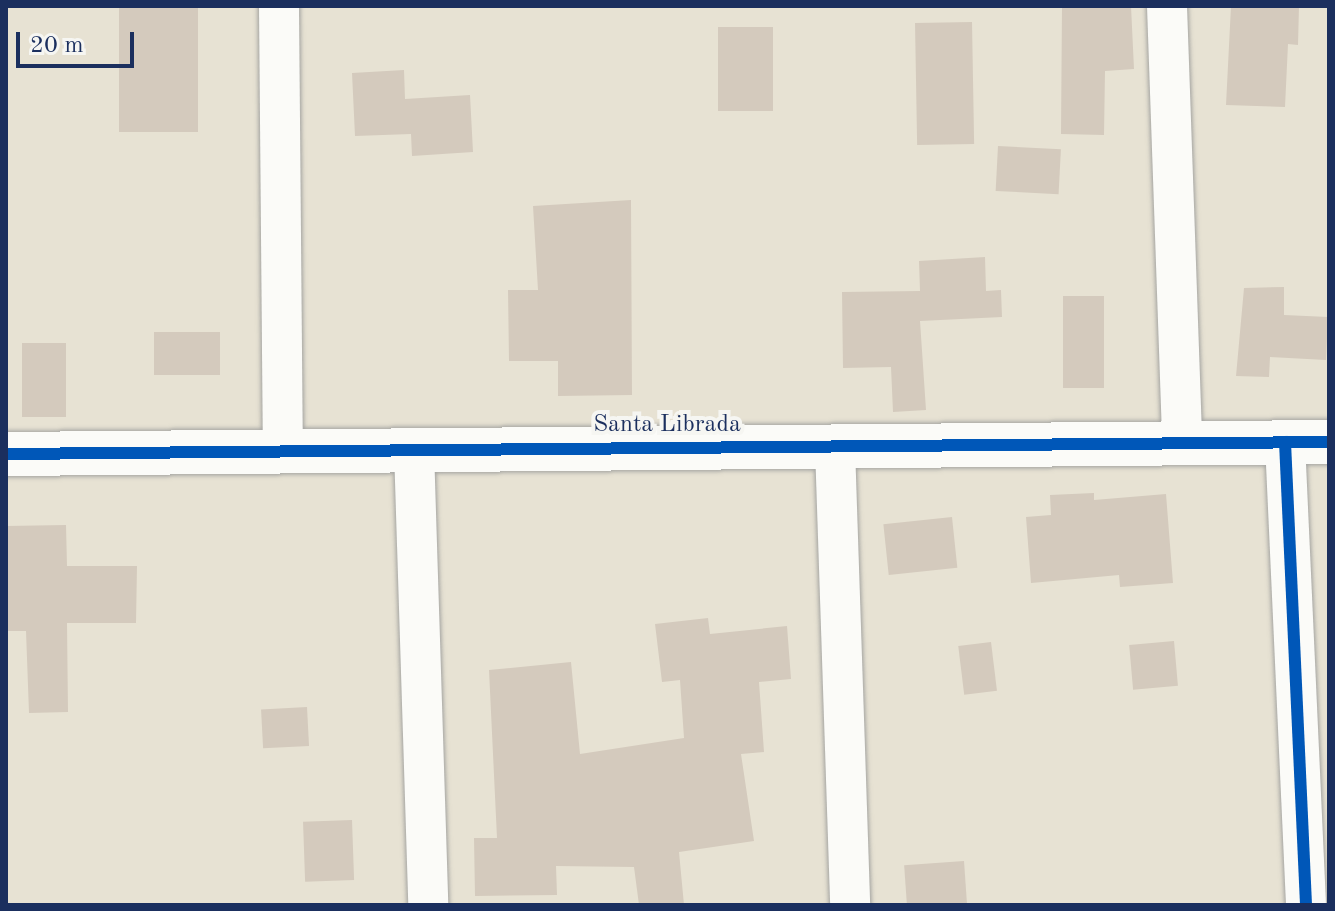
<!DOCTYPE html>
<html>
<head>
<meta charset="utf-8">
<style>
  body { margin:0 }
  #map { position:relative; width:1335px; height:911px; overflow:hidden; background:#e7e2d3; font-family:"Old Standard TT",serif }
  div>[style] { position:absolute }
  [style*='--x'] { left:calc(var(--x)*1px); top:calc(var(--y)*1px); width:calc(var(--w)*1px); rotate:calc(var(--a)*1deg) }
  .building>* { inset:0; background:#d4cabd; transform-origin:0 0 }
  .roads { filter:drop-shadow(0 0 2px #a5a5a2) drop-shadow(0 0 2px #a5a5a2) }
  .minor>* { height:40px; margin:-20px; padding:0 20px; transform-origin:20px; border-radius:20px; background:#fbfbf8 }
  .tertiary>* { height:44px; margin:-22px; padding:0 22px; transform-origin:22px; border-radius:22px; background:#fbfbf8 }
  .cycleway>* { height:12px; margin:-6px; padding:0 6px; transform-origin:6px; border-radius:6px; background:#0057b8 }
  span { translate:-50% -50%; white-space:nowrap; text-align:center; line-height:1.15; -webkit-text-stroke:8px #f6f6f2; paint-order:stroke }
  .street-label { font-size:24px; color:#1b2f5e }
  .frame { position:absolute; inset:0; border:8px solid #1b2f5e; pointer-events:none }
  .scale { position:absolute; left:16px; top:32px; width:118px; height:36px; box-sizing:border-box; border:4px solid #1b2f5e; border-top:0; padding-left:10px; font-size:24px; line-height:28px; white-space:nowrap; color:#1b2f5e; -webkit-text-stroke:6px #f6f6f2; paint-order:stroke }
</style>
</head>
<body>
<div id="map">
  <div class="building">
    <i style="left:119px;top:6px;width:79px;height:126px"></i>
    <i style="clip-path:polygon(1062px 6px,1131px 6px,1134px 69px,1105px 71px,1104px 135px,1061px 134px)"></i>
    <i style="clip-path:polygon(1231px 6px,1299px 6px,1298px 45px,1288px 44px,1285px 107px,1226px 105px)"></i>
    <i style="left:972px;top:22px;width:122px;height:57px;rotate:89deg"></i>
    <i style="left:718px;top:27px;width:55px;height:84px"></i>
    <i style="clip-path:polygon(404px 70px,405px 99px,470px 95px,473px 152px,412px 156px,411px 134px,355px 136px,352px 73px)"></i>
    <i style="left:998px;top:146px;width:63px;height:45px;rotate:3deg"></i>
    <i style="clip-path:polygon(631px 200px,632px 395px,558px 396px,558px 361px,509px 361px,508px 290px,538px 290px,533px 206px)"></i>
    <i style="clip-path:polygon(985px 257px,986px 291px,1001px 290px,1002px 317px,920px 321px,926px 410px,893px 412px,891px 367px,843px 368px,842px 292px,920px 291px,919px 261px)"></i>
    <i style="clip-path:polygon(1284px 287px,1284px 315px,1328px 317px,1326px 360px,1270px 357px,1269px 377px,1236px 376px,1244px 288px)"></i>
    <i style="left:1104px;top:296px;width:92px;height:41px;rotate:90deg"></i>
    <i style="left:220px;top:332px;width:43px;height:66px;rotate:90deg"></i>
    <i style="left:22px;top:343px;width:44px;height:74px"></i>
    <i style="clip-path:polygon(1094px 493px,1094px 500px,1166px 494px,1173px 583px,1120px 587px,1119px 575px,1031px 583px,1026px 517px,1051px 515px,1050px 495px)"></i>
    <i style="left:952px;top:517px;width:51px;height:69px;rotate:84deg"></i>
    <i style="clip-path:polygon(66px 525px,67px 566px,137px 566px,136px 623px,67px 623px,68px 712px,29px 713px,26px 631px,6px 631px,6px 526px)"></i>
    <i style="clip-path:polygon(708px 618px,710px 634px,787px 626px,791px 679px,759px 682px,764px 752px,741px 754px,754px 841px,679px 852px,684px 905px,639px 905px,634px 867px,556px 866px,557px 895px,475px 896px,474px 838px,497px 838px,489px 670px,571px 662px,580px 754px,684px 738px,680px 680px,662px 682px,655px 624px)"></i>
    <i style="left:1174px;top:641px;width:45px;height:45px;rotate:85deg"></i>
    <i style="left:991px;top:642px;width:49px;height:33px;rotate:83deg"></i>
    <i style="left:307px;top:707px;width:39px;height:46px;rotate:87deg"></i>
    <i style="left:352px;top:820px;width:60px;height:49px;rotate:88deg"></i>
    <i style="left:964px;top:861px;width:44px;height:60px;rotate:86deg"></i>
  </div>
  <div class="roads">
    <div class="minor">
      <i style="--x:279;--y:6;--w:444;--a:89.5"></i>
      <i style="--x:1167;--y:6;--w:437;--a:88"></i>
      <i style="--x:1285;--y:442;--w:463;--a:87.4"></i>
      <i style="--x:835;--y:447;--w:458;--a:88.1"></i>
      <i style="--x:414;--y:449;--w:456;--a:88.2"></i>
    </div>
    <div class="tertiary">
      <i style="--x:6;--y:454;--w:1323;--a:-0.52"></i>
    </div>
  </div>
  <div class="cycleway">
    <i style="--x:1285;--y:442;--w:463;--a:87.4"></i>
    <i style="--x:6;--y:454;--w:1323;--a:-0.52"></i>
  </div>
  <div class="street-label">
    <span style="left:667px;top:426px">Santa Librada</span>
  </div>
  <div class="frame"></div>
  <div class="scale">20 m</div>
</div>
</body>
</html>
